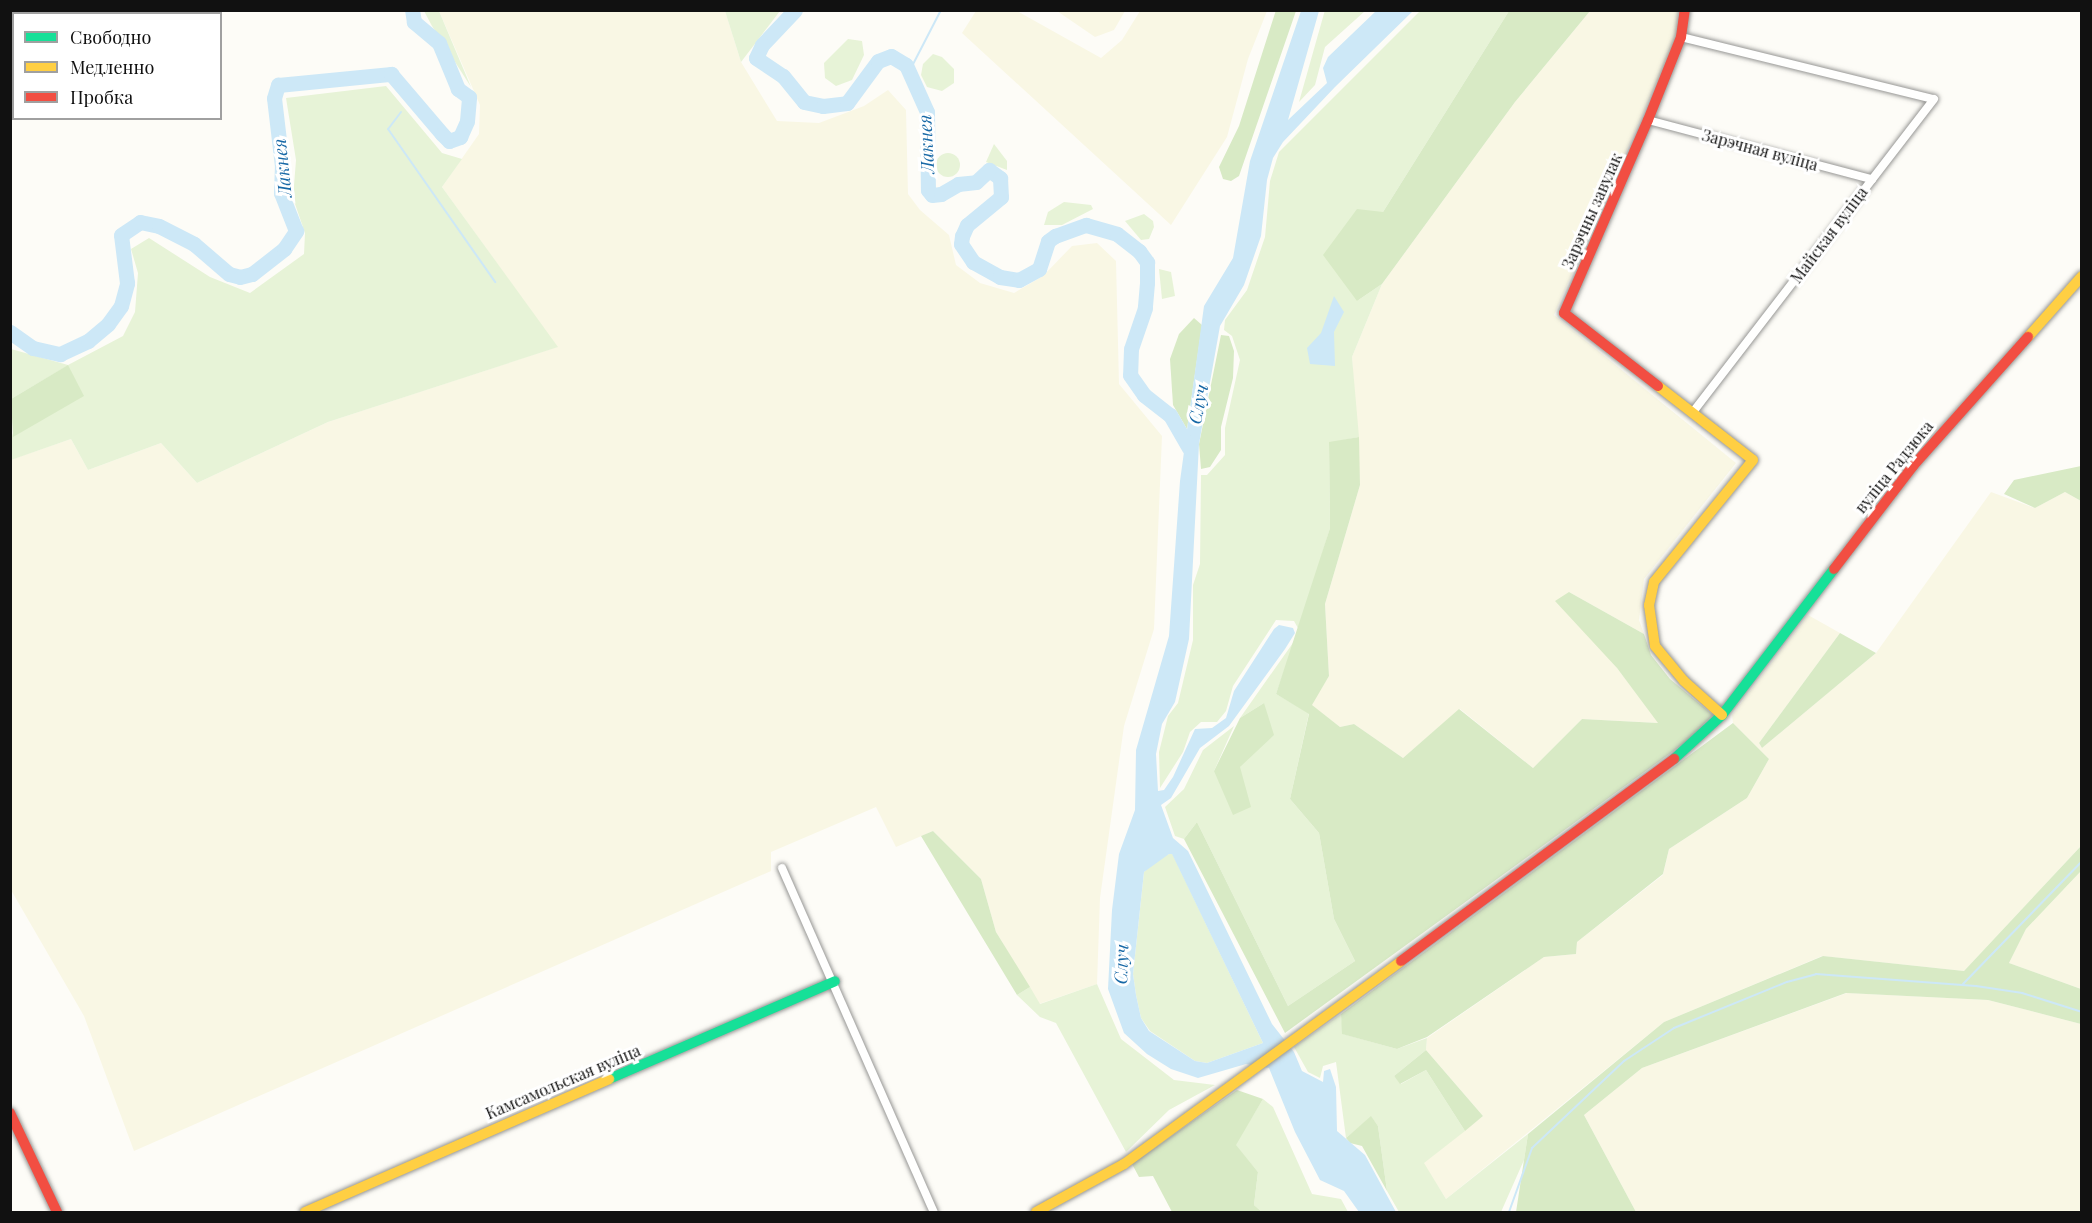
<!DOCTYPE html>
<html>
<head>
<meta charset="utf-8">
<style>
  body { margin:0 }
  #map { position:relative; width:2092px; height:1223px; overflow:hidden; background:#fdfcf7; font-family:"Playfair Display",serif }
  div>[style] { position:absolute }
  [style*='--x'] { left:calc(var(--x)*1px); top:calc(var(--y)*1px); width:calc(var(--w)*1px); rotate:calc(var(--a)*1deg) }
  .farmland>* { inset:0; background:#f9f7e4 }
  .green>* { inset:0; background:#e7f3d7 }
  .round { border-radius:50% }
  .forest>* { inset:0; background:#d8eac5 }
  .water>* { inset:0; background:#cde8f7 }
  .stream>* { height:2px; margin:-1px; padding:0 1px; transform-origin:1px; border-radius:1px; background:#cde8f7 }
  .river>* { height:15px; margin:-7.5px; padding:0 7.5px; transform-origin:7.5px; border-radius:7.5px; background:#cde8f7 }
  .roads { filter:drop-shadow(0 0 2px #979795) drop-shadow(0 0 2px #979795) }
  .street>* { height:8px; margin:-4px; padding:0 4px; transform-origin:4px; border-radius:4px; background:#fffffe }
  .fast>* { height:10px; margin:-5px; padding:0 5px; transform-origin:5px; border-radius:5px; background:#16e098 }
  .slow>* { height:10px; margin:-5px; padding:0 5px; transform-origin:5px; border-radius:5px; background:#ffcf43 }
  .jam>* { height:10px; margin:-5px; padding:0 5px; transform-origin:5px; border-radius:5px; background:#f24e42 }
  span { translate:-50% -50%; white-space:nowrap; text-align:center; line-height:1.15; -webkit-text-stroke:6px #fff; paint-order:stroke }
  .street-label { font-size:16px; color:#111 }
  .water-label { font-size:18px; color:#1768a6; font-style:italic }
  .frame { position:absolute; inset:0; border:12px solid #111; pointer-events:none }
  .legend { position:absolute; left:12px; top:12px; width:210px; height:108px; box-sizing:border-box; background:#fff; border:2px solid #a0a0a0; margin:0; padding:8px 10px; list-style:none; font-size:18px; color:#111 }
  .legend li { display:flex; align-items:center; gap:12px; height:30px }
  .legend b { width:30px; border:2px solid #a0a0a0 }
</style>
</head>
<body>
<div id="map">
  <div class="farmland">
    <i style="clip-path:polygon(439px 11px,725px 11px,741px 62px,777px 121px,819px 123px,864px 106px,888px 90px,906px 110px,908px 194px,920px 210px,949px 235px,956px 265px,980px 283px,1014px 293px,1043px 276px,1072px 246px,1097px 243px,1116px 261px,1119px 384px,1162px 436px,1154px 629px,1124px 726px,1100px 898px,1097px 984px,1039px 1004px,996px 932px,981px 879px,933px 831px,896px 847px,876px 807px,771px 852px,771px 871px,134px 1151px,84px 1016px,11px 890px,10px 460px,71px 439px,88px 470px,161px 443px,197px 483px,328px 422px,557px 347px,442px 187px,479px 134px,480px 105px)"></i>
    <i style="clip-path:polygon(976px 11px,1017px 11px,1101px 58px,1122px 40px,1140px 11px,1267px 11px,1248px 59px,1227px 137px,1171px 225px,962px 33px)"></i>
    <i style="clip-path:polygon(1057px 11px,1125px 11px,1114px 30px,1095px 37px)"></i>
    <i style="clip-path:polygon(1590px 11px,1678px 11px,1676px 38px,1554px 315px,1736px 463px,1644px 579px,1639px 620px,1644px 634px,1569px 592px,1617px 668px,1659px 723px,1582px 719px,1533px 768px,1460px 709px,1403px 758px,1354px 724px,1340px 727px,1311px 705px,1329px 676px,1325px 604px,1360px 485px,1352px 357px,1382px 284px,1515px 102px)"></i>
    <i style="clip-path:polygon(1991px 492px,2035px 508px,2065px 492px,2081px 501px,2081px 846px,1964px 971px,1822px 956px,1664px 1022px,1446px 1199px,1423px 1163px,1483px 1116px,1426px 1050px,1427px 1038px,1544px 957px,1576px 954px,1577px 942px,1663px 875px,1669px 849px,1747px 798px,1769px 759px,1733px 723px,1732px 715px,1808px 615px,1840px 633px,1759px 743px,1762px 748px,1876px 653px)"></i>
    <i style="clip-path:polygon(2081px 871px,2081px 989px,2009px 963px,2026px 929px)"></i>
    <i style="clip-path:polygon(1847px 993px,1988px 1000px,2081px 1024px,2081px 1212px,1636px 1212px,1584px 1115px,1642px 1068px)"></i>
  </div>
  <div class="green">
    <i style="clip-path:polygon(1325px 10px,1365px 11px,1325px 47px,1315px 85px,1299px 102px)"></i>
    <i style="clip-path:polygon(424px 11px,439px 11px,471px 87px,432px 26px)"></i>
    <i style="clip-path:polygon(725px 11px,725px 10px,780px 11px,741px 62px)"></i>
    <i style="clip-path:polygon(1420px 11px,1509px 11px,1383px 212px,1357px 301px,1382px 284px,1352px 357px,1359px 437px,1329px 443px,1330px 528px,1299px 630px,1294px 621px,1276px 620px,1233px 686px,1226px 711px,1217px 722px,1201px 722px,1190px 732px,1183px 752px,1160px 788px,1159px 752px,1168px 716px,1178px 703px,1193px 640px,1193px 585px,1200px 564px,1201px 475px,1207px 475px,1225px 455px,1225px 428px,1240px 360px,1232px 336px,1224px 330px,1225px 320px,1247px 290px,1265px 237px,1270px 181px,1279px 152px)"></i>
    <i style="clip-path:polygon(848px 39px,862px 41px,864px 55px,852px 80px,836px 86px,825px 78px,824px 63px)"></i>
    <i style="clip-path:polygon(933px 54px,942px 57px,954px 69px,954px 83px,942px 91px,927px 87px,921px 75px,923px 64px)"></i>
    <i style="clip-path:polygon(386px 86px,442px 153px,462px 159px,442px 187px,558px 347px,328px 422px,197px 483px,161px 443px,88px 470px,71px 439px,11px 460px,10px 427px,13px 436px,67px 366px,11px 399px,11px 349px,68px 365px,123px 336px,135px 312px,138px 273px,131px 249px,149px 238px,210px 277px,250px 293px,304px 254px,305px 233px,293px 198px,296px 160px,286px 98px)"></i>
    <i style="clip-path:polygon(994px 144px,1007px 161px,1007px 170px,986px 162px)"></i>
    <i class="round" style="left:936px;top:153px;width:24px;height:24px"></i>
    <i style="clip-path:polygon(1064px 202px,1091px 205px,1093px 209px,1062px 225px,1044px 225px,1048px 212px)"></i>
    <i style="clip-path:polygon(1144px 214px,1153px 221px,1154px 227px,1149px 239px,1141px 240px,1125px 221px)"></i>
    <i style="clip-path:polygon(1159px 269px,1171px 272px,1175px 296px,1162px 299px)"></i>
    <i style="clip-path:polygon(1295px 640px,1276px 694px,1309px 713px,1290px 799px,1319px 833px,1334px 919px,1355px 961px,1288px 1006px,1197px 822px,1184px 839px,1175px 836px,1165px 807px,1184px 789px,1203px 750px,1234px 726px,1214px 771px,1240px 767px,1264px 703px,1240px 718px)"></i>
    <i style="clip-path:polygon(1172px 853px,1263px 1043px,1207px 1063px,1195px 1061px,1150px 1031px,1141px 1018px,1136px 995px,1133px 974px,1144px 872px,1160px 857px)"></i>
    <i style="clip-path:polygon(1097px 984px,1121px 1039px,1174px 1080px,1215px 1085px,1169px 1110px,1126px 1152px,1056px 1023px,1040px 1017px,1017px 995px,1030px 987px,1040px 1004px)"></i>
    <i style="clip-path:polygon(1341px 1014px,1343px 1034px,1397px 1049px,1427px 1038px,1426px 1050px,1394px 1076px,1401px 1084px,1426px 1070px,1465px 1131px,1424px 1163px,1446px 1199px,1528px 1134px,1524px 1160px,1501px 1212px,1399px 1212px,1387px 1191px,1378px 1126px,1371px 1117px,1346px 1138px,1336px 1062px,1323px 1066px,1320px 1078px,1308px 1072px,1294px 1047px)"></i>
    <i style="clip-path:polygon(1263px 1099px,1273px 1107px,1312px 1194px,1341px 1199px,1348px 1212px,1262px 1212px,1254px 1205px,1258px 1172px,1235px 1145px)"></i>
  </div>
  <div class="forest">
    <i style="clip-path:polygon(1276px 10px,1296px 11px,1239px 176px,1231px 181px,1223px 179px,1219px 167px,1239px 126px)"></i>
    <i style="clip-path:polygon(1509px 11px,1590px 11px,1515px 102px,1382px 284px,1357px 301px,1323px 255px,1357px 209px,1383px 212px)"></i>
    <i style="clip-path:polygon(1194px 318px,1202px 325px,1187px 429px,1173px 405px,1170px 359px,1179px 334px)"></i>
    <i style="clip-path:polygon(1221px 335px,1229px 336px,1234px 351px,1233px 378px,1221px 427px,1221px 450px,1210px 467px,1201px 469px,1199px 444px)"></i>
    <i style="clip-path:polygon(68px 365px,84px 396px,13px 437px,11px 399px)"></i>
    <i style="clip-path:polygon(1359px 437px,1360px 485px,1325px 604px,1329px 676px,1312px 705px,1340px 727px,1354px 724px,1403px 758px,1459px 709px,1533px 768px,1582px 719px,1658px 723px,1617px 668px,1555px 601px,1569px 592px,1644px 634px,1651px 655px,1670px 679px,1713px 715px,1687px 741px,1285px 1033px,1184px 839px,1197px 822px,1288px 1006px,1355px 961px,1334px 919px,1319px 833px,1290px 799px,1309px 714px,1276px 694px,1330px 528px,1329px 442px)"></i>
    <i style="clip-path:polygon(2081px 466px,2081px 501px,2065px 492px,2035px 508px,2004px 494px,2014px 480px)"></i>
    <i style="clip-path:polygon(1840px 633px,1876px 653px,1762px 748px,1759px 743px)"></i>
    <i style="clip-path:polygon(1264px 703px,1274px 735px,1240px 767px,1251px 807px,1233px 815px,1214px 771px,1240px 718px)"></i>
    <i style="clip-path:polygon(1733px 723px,1769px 759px,1747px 798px,1669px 849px,1663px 874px,1577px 942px,1576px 954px,1544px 957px,1427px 1037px,1397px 1049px,1342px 1034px,1341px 1014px)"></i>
    <i style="clip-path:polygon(933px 831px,981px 879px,996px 932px,1030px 987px,1017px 995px,921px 836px)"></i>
    <i style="clip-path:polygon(2081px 846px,2081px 871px,2026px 929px,2009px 963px,2081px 989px,2081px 1024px,1988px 1000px,1846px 993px,1642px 1068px,1584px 1115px,1636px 1212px,1516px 1212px,1528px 1134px,1664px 1022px,1823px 956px,1964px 971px)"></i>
    <i style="clip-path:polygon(1426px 1050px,1483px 1116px,1465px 1131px,1426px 1070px,1400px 1084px,1394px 1076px)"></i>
    <i style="clip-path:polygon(1237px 1090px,1263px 1099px,1236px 1145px,1258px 1172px,1254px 1205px,1262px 1212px,1172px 1212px,1153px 1176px,1139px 1177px,1132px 1164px)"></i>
    <i style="clip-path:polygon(1371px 1116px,1378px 1126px,1387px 1191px,1362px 1146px,1350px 1143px,1346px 1138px)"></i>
  </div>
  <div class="water">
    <i style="clip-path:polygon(94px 11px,95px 13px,14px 14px,13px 43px,11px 43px,11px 11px)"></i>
    <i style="clip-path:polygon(109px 11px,197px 11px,189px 14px)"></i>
    <i style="clip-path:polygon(evenodd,1301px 11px,1319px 11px,1288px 120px,1327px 83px,1323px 68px,1328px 57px,1376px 11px,1413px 11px,1335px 87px,1283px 142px,1273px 158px,1267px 180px,1261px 236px,1244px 285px,1220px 326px,1199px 444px,1189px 639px,1175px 702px,1162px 724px,1156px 754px,1158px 791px,1164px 790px,1173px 777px,1195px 729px,1212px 728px,1226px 718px,1234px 691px,1274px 629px,1279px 625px,1293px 628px,1295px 633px,1285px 649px,1229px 726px,1200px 748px,1171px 798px,1161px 805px,1173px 838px,1188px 851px,1272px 1024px,1294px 1052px,1302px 1071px,1323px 1082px,1324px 1071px,1330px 1069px,1336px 1087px,1337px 1131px,1365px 1155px,1396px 1212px,1359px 1212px,1344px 1191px,1320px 1180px,1295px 1132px,1269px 1068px,1246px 1064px,1198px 1078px,1171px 1069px,1147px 1054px,1124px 1033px,1108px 989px,1112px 910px,1119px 854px,1135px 810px,1136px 750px,1169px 636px,1180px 481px,1204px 306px,1233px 258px,1250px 161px,1301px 11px,1169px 854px,1172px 854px,1263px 1043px,1207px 1063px,1195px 1061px,1149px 1031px,1141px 1018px,1136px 995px,1133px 974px,1144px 872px,1169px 854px)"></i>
    <i style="clip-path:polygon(1334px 296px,1344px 312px,1334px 332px,1335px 366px,1310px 364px,1307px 348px,1321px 333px)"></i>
  </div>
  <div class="stream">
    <i style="--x:909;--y:72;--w:70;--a:-62.7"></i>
    <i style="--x:401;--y:112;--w:21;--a:127"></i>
    <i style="--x:388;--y:129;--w:187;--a:55"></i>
    <i style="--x:1963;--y:984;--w:171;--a:-45.9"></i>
    <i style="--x:1509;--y:1212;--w:68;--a:-70.2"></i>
    <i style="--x:1532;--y:1148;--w:127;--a:-43.4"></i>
    <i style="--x:1624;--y:1061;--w:60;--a:-33.4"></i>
    <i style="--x:1674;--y:1028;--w:122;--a:-22.2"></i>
    <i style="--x:1787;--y:982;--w:30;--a:-15"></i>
    <i style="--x:1816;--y:974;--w:160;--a:4.3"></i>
    <i style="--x:1976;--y:986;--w:47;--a:8.7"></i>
    <i style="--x:2022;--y:993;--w:63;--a:17.6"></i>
  </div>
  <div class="river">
    <i style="--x:795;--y:10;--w:48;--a:133.3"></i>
    <i style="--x:762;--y:45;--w:14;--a:115"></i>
    <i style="--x:756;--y:58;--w:32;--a:34"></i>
    <i style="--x:783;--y:76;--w:33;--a:51"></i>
    <i style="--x:804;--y:102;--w:19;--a:12"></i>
    <i style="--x:823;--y:106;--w:24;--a:-7"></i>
    <i style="--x:847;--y:103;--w:52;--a:-53.6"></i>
    <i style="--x:878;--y:61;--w:14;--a:-21"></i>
    <i style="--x:891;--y:56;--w:17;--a:31"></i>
    <i style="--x:906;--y:65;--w:51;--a:65.9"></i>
    <i style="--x:927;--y:112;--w:78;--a:89.3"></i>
    <i style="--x:928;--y:190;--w:6;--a:51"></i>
    <i style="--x:932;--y:195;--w:9;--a:-6"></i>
    <i style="--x:941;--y:194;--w:20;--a:-30"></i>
    <i style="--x:958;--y:184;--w:18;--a:-6"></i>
    <i style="--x:976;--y:182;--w:18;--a:-43"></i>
    <i style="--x:989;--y:170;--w:14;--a:36"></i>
    <i style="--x:1000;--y:178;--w:19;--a:87"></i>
    <i style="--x:1001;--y:197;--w:44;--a:140.5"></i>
    <i style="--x:967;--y:225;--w:12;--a:114"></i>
    <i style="--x:962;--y:236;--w:8;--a:97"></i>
    <i style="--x:961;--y:244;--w:22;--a:56"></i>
    <i style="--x:973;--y:262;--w:31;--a:29"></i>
    <i style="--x:1000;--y:277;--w:19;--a:9"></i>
    <i style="--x:1019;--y:280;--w:23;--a:-29"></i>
    <i style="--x:1039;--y:269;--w:29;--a:-72"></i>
    <i style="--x:1048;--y:241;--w:9;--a:-36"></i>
    <i style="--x:1055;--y:236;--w:33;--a:-20"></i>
    <i style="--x:1086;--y:225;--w:32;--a:16"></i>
    <i style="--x:1117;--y:234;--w:28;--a:38"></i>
    <i style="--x:1139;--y:251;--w:14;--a:54"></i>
    <i style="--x:1147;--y:262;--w:21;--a:90"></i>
    <i style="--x:1147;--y:283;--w:25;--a:95"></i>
    <i style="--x:1145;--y:308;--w:43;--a:108.9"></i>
    <i style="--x:1131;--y:349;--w:26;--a:92"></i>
    <i style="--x:1130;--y:375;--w:24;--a:55"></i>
    <i style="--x:1144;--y:395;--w:33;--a:38"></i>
    <i style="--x:1170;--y:415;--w:38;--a:60"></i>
    <i style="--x:10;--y:332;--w:28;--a:35"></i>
    <i style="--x:33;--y:348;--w:28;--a:13"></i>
    <i style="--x:60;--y:354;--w:31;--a:-25"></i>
    <i style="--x:88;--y:341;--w:26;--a:-40"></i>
    <i style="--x:108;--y:324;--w:22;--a:-54"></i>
    <i style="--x:121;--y:306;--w:24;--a:-75"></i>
    <i style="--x:127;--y:283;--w:48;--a:-97.1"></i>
    <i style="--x:121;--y:235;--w:23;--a:-34"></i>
    <i style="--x:140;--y:222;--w:19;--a:12"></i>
    <i style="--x:159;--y:226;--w:39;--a:27"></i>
    <i style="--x:194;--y:244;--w:46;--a:40.6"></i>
    <i style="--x:229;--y:274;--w:11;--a:15"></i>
    <i style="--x:240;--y:277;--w:12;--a:-14"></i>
    <i style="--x:252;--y:274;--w:41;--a:-38"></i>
    <i style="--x:284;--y:249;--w:22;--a:-56"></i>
    <i style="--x:296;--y:231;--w:41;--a:-111.5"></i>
    <i style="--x:281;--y:193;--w:27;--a:-88"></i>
    <i style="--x:282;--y:166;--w:68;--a:-96.7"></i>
    <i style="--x:274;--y:98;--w:14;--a:-73"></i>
    <i style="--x:278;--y:85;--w:114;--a:-5.6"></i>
    <i style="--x:391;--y:74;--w:79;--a:49.6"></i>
    <i style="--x:442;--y:134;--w:10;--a:45"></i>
    <i style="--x:449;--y:141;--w:12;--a:-20"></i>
    <i style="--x:460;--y:137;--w:17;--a:-66"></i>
    <i style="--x:467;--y:121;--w:24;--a:-85"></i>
    <i style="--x:469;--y:97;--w:14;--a:-144"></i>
    <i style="--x:458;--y:89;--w:50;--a:-112.4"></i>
    <i style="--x:439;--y:43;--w:33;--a:-140"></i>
    <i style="--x:414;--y:22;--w:12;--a:-99"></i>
  </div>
  <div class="roads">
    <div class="street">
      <i style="--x:1681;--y:37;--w:260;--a:13.8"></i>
      <i style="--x:1934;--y:99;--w:396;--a:127.6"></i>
      <i style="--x:1648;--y:120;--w:232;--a:14.8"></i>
      <i style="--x:782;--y:868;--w:376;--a:66.2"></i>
    </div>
    <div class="fast">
      <i style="--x:1674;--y:759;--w:65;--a:-42.5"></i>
      <i style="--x:1722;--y:715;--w:184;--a:-52.5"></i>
      <i style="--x:609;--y:1079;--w:246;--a:-23.4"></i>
    </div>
    <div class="slow">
      <i style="--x:2028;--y:337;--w:81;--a:-48.5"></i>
      <i style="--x:1658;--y:386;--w:120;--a:37.9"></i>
      <i style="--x:1753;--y:460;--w:157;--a:129.1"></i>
      <i style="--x:1654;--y:582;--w:24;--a:102"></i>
      <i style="--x:1649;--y:605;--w:41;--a:81.7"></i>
      <i style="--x:1655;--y:646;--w:45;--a:50.4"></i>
      <i style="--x:1684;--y:681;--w:51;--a:41.8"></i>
      <i style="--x:305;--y:1212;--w:332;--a:-23.6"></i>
      <i style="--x:1036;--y:1212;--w:100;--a:-28.6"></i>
      <i style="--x:1124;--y:1164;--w:343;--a:-36.2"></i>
    </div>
    <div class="jam">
      <i style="--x:1658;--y:386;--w:119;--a:-142.2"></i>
      <i style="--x:1564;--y:313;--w:210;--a:-66.5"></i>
      <i style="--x:1648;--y:120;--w:89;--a:-68.3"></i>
      <i style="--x:1681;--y:37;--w:27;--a:-82"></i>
      <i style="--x:1834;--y:569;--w:130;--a:-52.5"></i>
      <i style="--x:1913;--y:466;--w:173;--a:-48.3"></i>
      <i style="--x:1401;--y:961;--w:340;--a:-36.5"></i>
      <i style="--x:10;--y:1113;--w:110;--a:64.6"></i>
    </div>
  </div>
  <div class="street-label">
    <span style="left:1760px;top:150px;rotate:15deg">Зарэчная вуліца</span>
    <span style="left:1592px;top:211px;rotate:-66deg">Зарэчны завулак</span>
    <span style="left:1829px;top:235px;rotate:-53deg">Майская вуліца</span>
    <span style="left:1894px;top:467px;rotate:-51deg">вуліца Радзюка</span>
    <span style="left:563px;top:1082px;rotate:-23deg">Камсамольская вуліца</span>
  </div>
  <div class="water-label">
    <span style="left:926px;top:144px;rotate:-93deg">Лакнея</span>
    <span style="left:282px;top:168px;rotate:-96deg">Лакнея</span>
    <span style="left:1198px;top:404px;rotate:-79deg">Случ</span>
    <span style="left:1121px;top:964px;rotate:-88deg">Случ</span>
  </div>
  <div class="frame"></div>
  <ul class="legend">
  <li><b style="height:8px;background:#16e098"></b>Свободно</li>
  <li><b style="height:8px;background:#ffcf43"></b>Медленно</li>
  <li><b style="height:8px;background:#f24e42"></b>Пробка</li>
  </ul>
</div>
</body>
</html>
